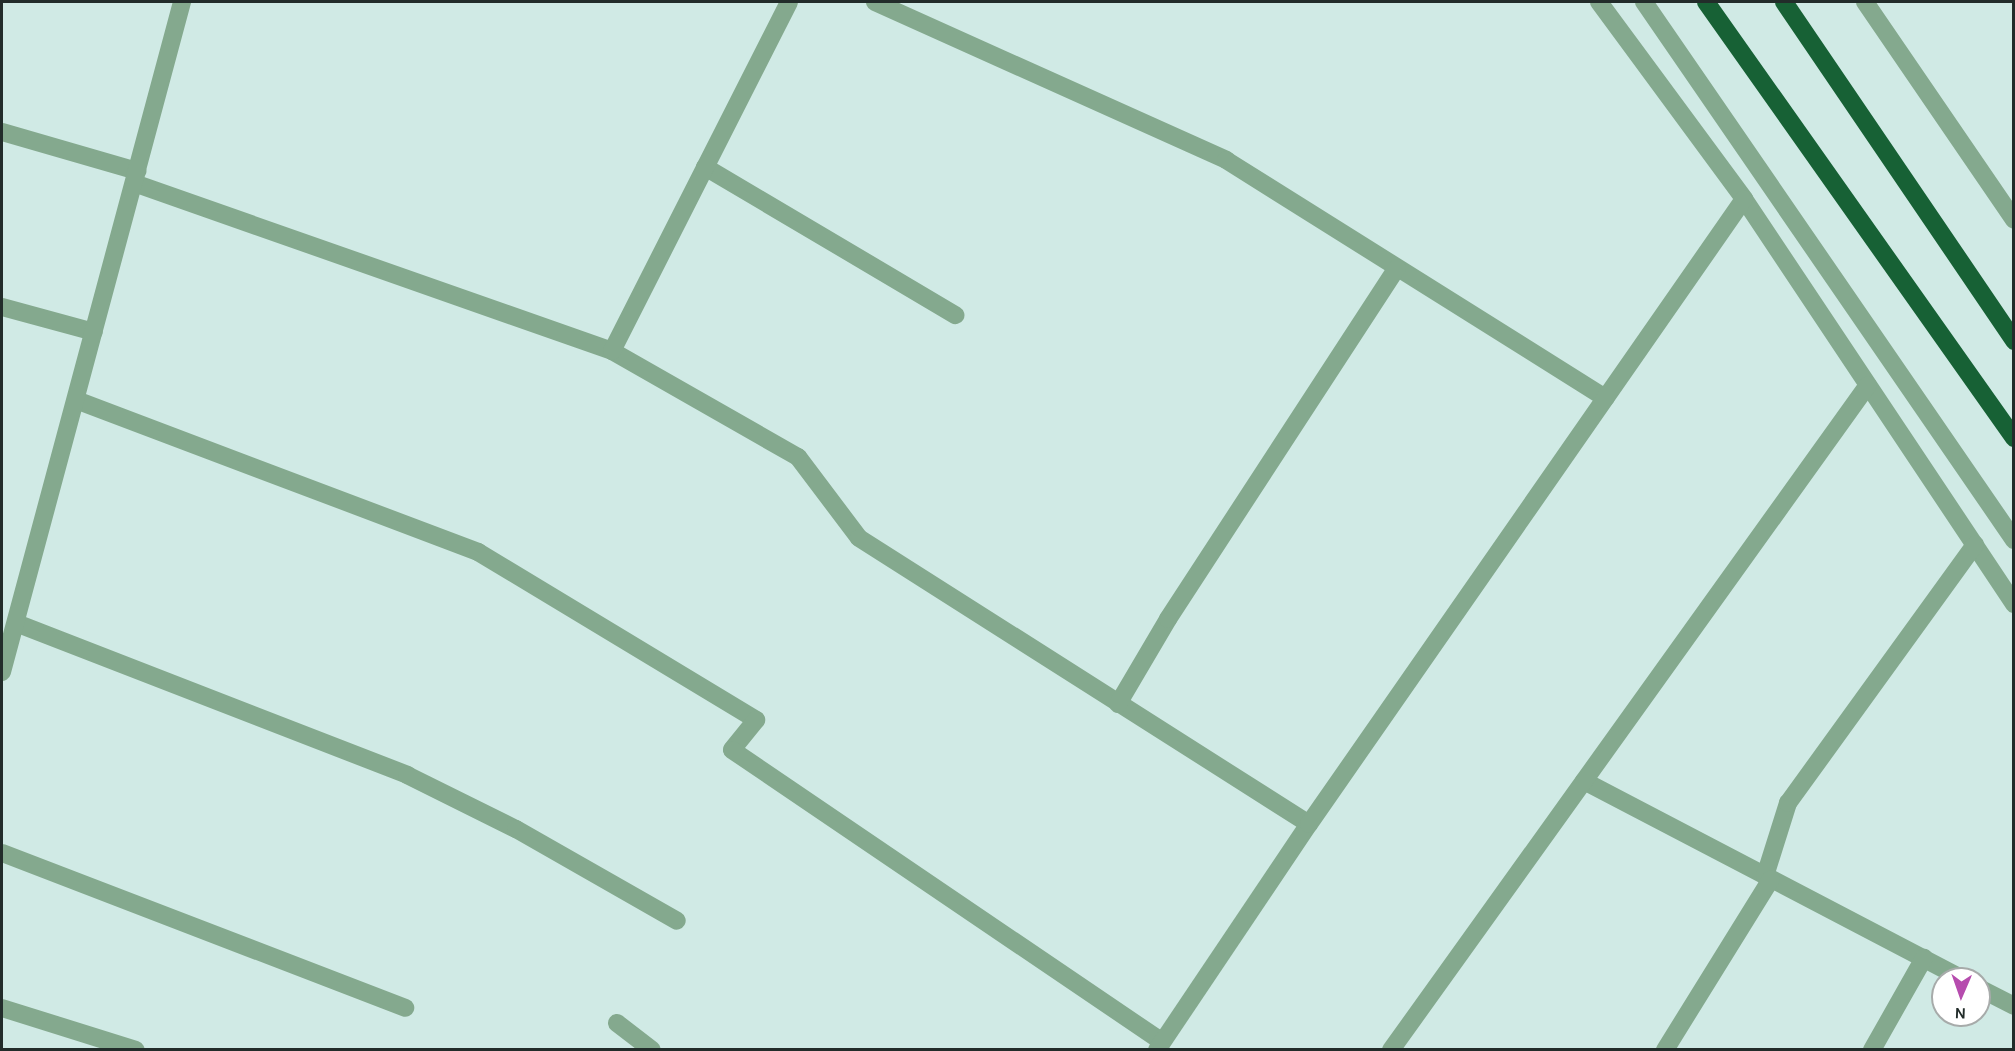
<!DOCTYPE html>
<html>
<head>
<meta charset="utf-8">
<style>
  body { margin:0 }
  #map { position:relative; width:2015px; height:1051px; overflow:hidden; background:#d0eae5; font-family:Karla,sans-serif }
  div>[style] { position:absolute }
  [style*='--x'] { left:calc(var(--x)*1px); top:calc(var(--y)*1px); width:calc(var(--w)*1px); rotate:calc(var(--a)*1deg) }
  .minor>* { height:18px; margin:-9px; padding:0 9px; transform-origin:9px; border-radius:9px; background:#84a98e }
  .highway>* { height:18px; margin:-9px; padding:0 9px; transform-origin:9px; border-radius:9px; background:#176135 }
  span { translate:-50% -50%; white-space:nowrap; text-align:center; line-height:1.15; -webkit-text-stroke:6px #fff; paint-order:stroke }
  .frame { position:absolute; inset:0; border:3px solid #222c2a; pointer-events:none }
  .north { position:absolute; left:1931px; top:967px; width:60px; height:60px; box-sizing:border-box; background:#fff; border:2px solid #a7abaa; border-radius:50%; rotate:182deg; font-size:16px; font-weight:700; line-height:24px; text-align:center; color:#222c2a }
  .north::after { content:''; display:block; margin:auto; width:21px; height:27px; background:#b64cae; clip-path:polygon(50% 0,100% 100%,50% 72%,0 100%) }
</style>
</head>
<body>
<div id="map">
  <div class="minor">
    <i style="--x:875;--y:2;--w:385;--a:24.2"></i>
    <i style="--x:1226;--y:160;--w:448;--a:32.1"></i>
    <i style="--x:1599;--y:2;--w:245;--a:53.6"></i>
    <i style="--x:1744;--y:199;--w:487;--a:56.3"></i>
    <i style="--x:1644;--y:2;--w:653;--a:55.48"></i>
    <i style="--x:1865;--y:2;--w:264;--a:55.6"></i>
    <i style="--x:2;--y:132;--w:141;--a:16.1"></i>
    <i style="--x:705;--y:167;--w:291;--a:30.6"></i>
    <i style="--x:134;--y:183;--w:507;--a:19.36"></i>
    <i style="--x:612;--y:351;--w:214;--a:29.7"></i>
    <i style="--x:798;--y:457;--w:101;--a:53"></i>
    <i style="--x:859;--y:538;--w:533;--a:32.44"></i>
    <i style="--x:2;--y:307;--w:95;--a:15.2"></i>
    <i style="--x:612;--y:351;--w:391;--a:-63.1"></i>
    <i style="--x:76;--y:400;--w:430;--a:20.7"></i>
    <i style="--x:478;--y:552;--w:325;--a:31.1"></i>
    <i style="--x:756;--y:720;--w:38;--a:129"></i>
    <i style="--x:732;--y:750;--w:518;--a:34.15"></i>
    <i style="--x:16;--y:623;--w:420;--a:21.2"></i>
    <i style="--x:407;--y:775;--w:122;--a:26.4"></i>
    <i style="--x:516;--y:829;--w:185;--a:29.7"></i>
    <i style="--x:2;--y:672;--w:694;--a:-74.96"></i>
    <i style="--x:1118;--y:704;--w:99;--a:-59.5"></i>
    <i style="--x:1168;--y:619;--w:419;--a:-56.9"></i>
    <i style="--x:1584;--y:781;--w:428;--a:27.6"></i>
    <i style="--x:2;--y:853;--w:432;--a:21"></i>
    <i style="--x:1765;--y:876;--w:77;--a:-72.5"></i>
    <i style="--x:1788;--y:803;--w:319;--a:-54.1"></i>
    <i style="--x:1979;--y:988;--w:39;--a:27"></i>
    <i style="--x:2;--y:1008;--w:140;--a:17.4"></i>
    <i style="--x:617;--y:1023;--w:44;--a:37.6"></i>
    <i style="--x:1157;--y:1050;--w:272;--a:-56.1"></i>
    <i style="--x:1309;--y:824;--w:761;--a:-55.16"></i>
    <i style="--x:1391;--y:1050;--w:818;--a:-54.35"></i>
    <i style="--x:1665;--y:1050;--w:201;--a:-58.2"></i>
    <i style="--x:1872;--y:1050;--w:106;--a:-60.5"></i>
  </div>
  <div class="highway">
    <i style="--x:1706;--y:2;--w:534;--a:54.76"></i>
    <i style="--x:1784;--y:2;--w:410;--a:55.8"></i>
  </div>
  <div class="frame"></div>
  <div class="north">N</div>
</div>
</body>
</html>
